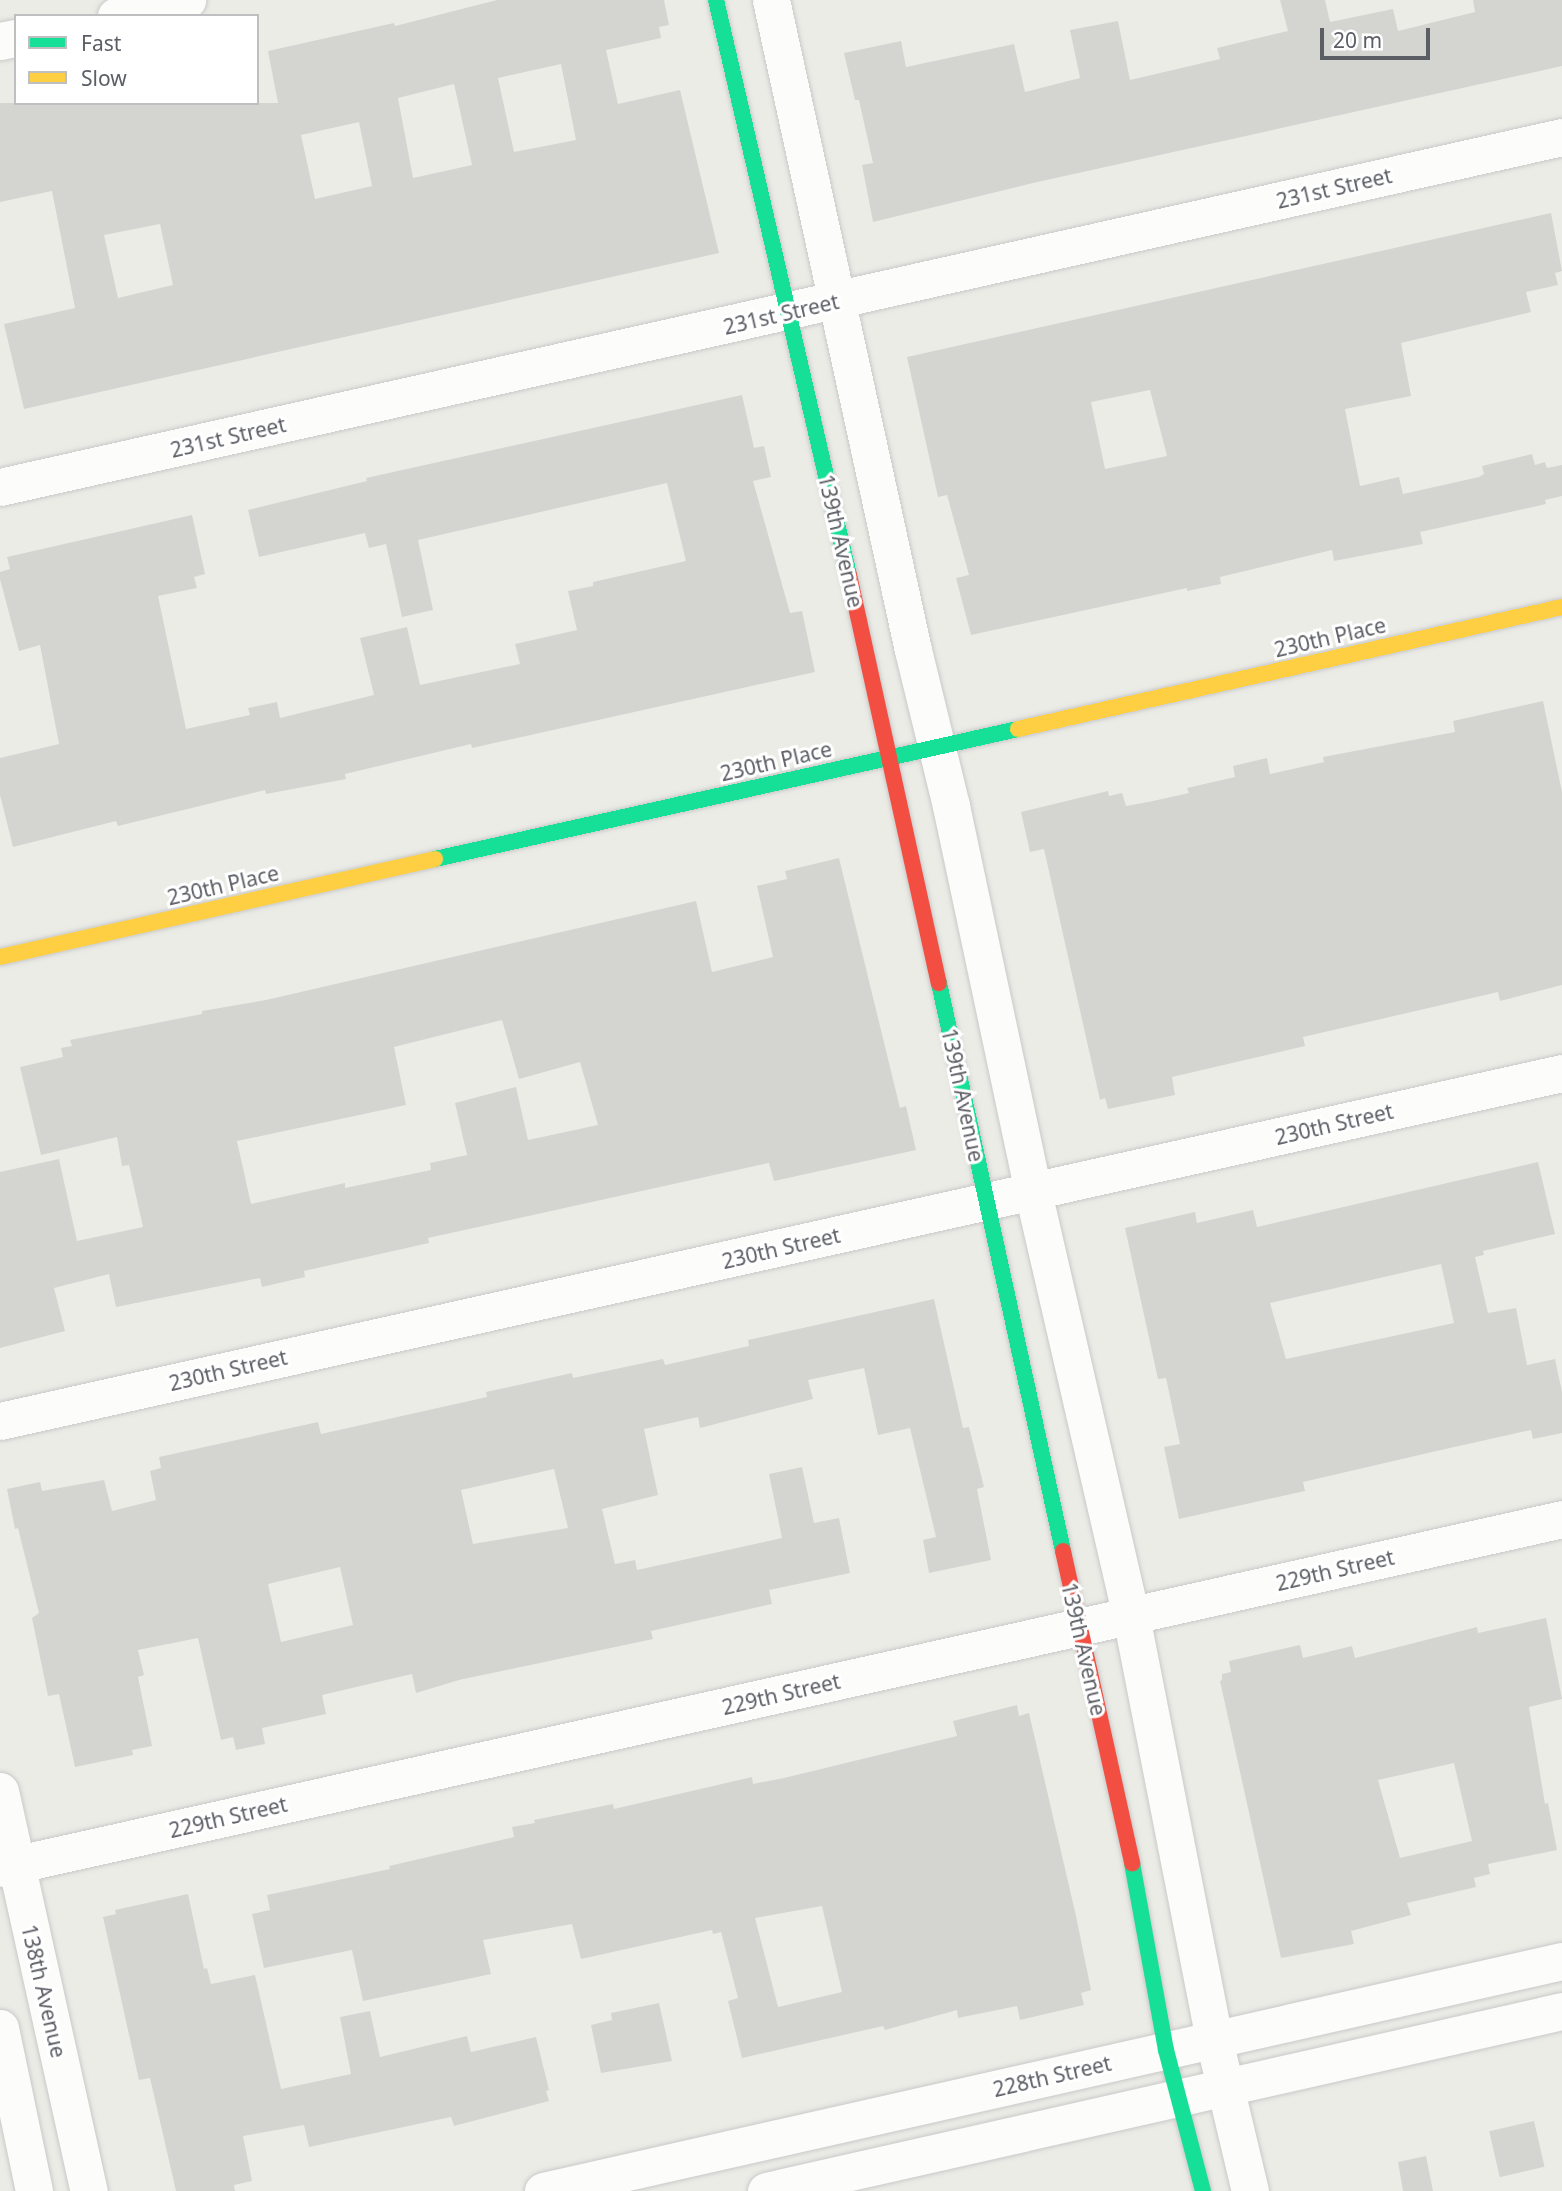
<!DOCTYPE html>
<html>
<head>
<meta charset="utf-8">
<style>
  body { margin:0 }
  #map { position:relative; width:1562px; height:2191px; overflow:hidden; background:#ecece7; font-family:"Noto Sans",sans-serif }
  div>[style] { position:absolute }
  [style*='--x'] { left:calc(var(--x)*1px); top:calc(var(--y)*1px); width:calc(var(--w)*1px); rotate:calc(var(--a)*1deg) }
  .building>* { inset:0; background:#d4d4d1; transform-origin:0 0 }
  .roads { filter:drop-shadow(0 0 2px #c9cac9) drop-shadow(0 0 2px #c9cac9) }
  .street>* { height:37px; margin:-18.5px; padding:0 18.5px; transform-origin:18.5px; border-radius:18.5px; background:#fcfcfb }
  .fast>* { height:16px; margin:-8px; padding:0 8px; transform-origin:8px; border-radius:8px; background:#16e098 }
  .slow>* { height:16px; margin:-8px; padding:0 8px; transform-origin:8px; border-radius:8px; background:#ffcf43 }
  .jam>* { height:16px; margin:-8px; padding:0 8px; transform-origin:8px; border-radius:8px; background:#f24e42 }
  span { translate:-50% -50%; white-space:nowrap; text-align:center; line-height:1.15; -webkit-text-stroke:6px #fff; paint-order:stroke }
  .street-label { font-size:21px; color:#5c5e65 }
  .legend { position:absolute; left:14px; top:14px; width:245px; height:91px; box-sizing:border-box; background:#fff; border:2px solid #bebfc1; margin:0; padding:9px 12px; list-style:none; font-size:21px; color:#5c5e65 }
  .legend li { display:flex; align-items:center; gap:14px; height:35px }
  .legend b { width:35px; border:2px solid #bebfc1 }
  .scale { position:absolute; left:1320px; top:28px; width:110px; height:32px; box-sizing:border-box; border:4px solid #5c5e65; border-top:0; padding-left:9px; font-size:21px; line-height:24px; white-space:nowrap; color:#5c5e65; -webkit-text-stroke:5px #fff; paint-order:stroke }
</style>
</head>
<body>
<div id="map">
  <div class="building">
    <i style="clip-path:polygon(evenodd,497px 0,664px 0,669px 25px,659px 27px,661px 38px,606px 50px,618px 104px,680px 90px,719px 253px,24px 409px,4px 324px,75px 308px,52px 191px,0 202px,0 103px,278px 103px,268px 51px,394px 23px,395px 26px,497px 0,561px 64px,576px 140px,514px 152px,498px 78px,561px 64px,497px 0,454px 84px,472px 165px,413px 178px,398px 98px,454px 84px,497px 0,359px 122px,372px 186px,315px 199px,301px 135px,359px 122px,497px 0,160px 224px,173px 285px,118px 298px,104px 235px,160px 224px)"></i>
    <i style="clip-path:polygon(1280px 0,1325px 0,1330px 22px,1393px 9px,1398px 31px,1475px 12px,1473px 0,1562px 0,1562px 66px,1033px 183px,873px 222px,862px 165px,873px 163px,859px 100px,855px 100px,844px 53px,901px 41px,906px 67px,1014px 44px,1025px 92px,1080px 78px,1070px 30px,1118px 21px,1130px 80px,1220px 59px,1217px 48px,1288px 31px)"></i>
    <i style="clip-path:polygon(evenodd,1551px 213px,1562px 271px,1555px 273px,1558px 285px,1526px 292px,1531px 312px,1401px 343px,1411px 396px,1345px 409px,1360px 486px,1399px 477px,1403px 494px,1479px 477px,1484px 474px,1482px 466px,1532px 454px,1535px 465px,1545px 462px,1547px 468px,1562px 465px,1562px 496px,1545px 500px,1546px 504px,1420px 532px,1423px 544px,1334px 561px,1332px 550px,1220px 577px,1221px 584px,1187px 591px,1187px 588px,971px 635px,956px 578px,969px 575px,947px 495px,938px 497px,907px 357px,1551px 213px,1150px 390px,1167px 456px,1105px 469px,1091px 402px,1150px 390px)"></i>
    <i style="clip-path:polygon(742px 395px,754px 448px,764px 446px,771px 477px,753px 481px,790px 613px,802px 611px,815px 672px,472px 748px,471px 744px,345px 774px,346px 779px,266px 794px,265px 790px,118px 826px,116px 821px,13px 847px,0 795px,0 758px,59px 744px,40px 645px,19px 651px,0 579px,0 572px,10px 569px,7px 557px,192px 515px,205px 574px,194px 577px,197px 588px,158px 596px,186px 729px,250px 715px,248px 708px,277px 702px,280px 718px,374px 695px,360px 638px,407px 627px,420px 685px,520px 664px,515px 644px,577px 630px,568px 591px,593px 586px,593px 582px,686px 561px,667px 483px,418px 540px,433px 610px,402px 617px,386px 544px,369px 548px,365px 533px,259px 557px,248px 510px,367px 481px,366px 478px)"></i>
    <i style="clip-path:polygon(1543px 701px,1562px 792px,1562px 985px,1500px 1001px,1498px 992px,1303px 1037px,1305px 1046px,1172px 1077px,1175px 1095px,1108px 1109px,1105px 1098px,1100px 1100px,1044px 849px,1030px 852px,1021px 812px,1108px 791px,1109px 796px,1122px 793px,1126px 806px,1153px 801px,1189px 793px,1187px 788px,1235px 777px,1233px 766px,1267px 758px,1270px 774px,1324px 762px,1323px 757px,1455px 732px,1453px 721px)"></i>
    <i style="clip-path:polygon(evenodd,839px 858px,900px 1108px,906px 1106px,916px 1150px,774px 1181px,769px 1163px,428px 1238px,429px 1243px,304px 1271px,305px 1277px,262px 1287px,260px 1278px,116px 1307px,109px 1274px,54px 1288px,65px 1331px,0 1348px,0 1172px,59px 1159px,77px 1241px,143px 1227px,129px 1165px,122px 1166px,117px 1137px,41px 1155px,20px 1067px,63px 1057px,61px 1048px,72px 1046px,70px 1040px,202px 1014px,202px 1011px,266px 1000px,696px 901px,712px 972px,773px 957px,757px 886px,787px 879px,785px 871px,839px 858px,502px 1020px,519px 1079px,580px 1062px,598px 1125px,528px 1140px,516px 1087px,455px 1103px,467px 1155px,430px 1163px,431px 1170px,345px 1188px,345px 1183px,251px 1204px,237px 1141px,406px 1105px,394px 1047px,502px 1020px)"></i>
    <i style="clip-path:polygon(evenodd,1538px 1162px,1555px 1234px,1483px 1251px,1484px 1255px,1475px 1257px,1488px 1313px,1516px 1308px,1527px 1365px,1555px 1359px,1562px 1392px,1562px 1433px,1533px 1439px,1531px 1430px,1441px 1450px,1303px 1482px,1305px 1491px,1179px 1519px,1164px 1447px,1180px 1444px,1166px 1378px,1158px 1379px,1125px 1228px,1195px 1212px,1197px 1223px,1253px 1210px,1257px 1227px,1538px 1162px,1441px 1264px,1454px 1323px,1286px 1359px,1270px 1303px,1441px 1264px)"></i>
    <i style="clip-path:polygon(evenodd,934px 1299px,963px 1428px,969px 1427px,984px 1487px,977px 1489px,991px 1560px,929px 1573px,923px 1540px,936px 1537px,910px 1428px,878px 1435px,864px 1368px,808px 1380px,813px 1399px,700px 1428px,698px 1417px,644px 1429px,658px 1495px,602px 1509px,615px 1564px,635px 1560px,637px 1570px,782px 1538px,769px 1474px,802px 1467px,814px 1523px,839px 1518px,850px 1573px,769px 1590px,772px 1604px,651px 1631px,653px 1639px,459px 1680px,416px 1693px,412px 1674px,322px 1695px,326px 1714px,262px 1728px,265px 1744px,236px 1750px,233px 1737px,221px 1740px,198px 1638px,138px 1650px,144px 1675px,138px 1677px,152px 1746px,132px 1750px,133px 1755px,75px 1767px,59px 1694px,48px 1696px,32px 1618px,39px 1613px,18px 1528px,15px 1529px,7px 1489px,40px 1482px,42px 1491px,104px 1480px,112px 1511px,156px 1500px,150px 1471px,161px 1468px,159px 1457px,318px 1422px,321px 1434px,487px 1397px,486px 1392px,572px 1373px,573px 1378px,663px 1359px,665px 1365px,749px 1346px,748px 1340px,934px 1299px,554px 1469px,568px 1528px,473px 1544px,461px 1490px,554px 1469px,934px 1299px,340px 1567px,353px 1625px,281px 1642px,268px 1584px,340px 1567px)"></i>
    <i style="clip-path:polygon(evenodd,1546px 1618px,1562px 1699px,1529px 1707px,1545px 1804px,1548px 1803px,1557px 1850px,1488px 1864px,1490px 1874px,1474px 1878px,1476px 1887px,1407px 1903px,1411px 1915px,1351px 1931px,1354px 1944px,1281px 1958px,1220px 1681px,1222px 1680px,1222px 1674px,1231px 1672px,1229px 1661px,1300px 1645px,1303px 1658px,1352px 1646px,1355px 1658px,1477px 1627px,1478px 1633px,1546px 1618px,1454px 1763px,1472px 1841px,1400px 1858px,1378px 1780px,1454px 1763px)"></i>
    <i style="clip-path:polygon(evenodd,1017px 1705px,1019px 1716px,1029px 1713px,1076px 1916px,1091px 1990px,1081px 1993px,1084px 2005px,1020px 2020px,1017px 2006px,958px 2018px,957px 2010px,885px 2030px,883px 2026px,742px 2058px,728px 2001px,738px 1998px,721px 1932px,713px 1934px,712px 1930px,581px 1959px,572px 1924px,483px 1940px,491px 1974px,363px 2001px,352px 1950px,264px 1968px,252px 1914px,270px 1910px,267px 1895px,390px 1869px,389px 1866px,514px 1837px,512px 1827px,535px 1823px,534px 1820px,613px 1804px,614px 1809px,752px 1777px,753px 1784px,784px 1778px,957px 1736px,953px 1721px,1017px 1705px,822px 1906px,842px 1992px,778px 2007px,755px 1918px,822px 1906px)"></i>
    <i style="clip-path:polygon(188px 1894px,204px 1969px,207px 1968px,211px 1984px,255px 1975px,281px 2089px,351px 2074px,340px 2017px,370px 2011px,380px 2057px,467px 2036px,471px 2052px,536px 2037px,549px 2090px,546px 2091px,549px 2101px,454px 2126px,451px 2117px,309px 2147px,304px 2125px,243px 2136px,252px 2181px,234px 2185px,235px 2191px,176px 2191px,150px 2078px,139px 2080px,103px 1917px,116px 1914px,115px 1910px)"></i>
    <i style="clip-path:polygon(659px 2003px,672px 2061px,601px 2073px,591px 2025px,612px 2020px,611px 2013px)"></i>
    <i style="left:1534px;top:2121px;width:47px;height:46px;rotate:77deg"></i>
    <i style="clip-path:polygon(1426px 2156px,1433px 2191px,1403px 2191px,1398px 2162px)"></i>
  </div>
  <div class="roads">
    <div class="street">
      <i style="--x:771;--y:0;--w:665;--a:77.68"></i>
      <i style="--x:913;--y:650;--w:161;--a:76.3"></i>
      <i style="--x:951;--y:806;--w:395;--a:78"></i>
      <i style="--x:1033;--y:1192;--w:435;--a:77"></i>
      <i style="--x:1131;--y:1616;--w:432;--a:78.9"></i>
      <i style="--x:1214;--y:2040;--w:155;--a:76.6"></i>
      <i style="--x:116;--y:16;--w:73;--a:-12.7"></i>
      <i style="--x:0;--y:41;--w:16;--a:-11"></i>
      <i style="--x:0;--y:487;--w:1601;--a:-12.63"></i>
      <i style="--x:0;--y:1421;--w:1600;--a:-12.56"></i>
      <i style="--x:0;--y:1791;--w:410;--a:77.5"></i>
      <i style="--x:0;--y:1868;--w:1601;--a:-12.59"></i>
      <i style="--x:0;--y:2028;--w:167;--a:78.2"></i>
      <i style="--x:543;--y:2191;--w:1045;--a:-12.72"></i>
      <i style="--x:766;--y:2191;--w:816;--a:-12.74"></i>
    </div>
    <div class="fast">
      <i style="--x:716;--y:0;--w:590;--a:76.98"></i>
      <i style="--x:435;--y:859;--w:597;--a:-12.57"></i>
      <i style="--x:939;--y:983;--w:581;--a:77.68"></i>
      <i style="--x:1132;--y:1863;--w:190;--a:79.7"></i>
      <i style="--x:1166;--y:2050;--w:146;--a:75.3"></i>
    </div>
    <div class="slow">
      <i style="--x:1018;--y:729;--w:558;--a:-12.64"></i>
      <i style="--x:0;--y:957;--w:446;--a:-12.7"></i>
    </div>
    <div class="jam">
      <i style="--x:849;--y:575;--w:418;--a:77.6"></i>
      <i style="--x:1063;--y:1551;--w:320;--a:77.5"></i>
    </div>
  </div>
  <div class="street-label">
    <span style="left:1334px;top:188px;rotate:-13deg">231st Street</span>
    <span style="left:781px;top:314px;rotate:-13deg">231st Street</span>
    <span style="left:228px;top:437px;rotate:-13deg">231st Street</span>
    <span style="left:841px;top:541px;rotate:77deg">139th Avenue</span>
    <span style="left:1330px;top:637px;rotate:-13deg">230th Place</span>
    <span style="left:776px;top:761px;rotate:-13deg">230th Place</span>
    <span style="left:223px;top:885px;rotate:-13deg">230th Place</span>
    <span style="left:963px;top:1095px;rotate:78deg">139th Avenue</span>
    <span style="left:1334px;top:1124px;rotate:-13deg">230th Street</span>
    <span style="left:781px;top:1248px;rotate:-13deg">230th Street</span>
    <span style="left:228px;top:1370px;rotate:-13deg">230th Street</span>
    <span style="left:1335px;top:1570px;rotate:-13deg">229th Street</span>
    <span style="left:1084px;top:1649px;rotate:77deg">139th Avenue</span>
    <span style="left:781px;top:1694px;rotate:-13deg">229th Street</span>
    <span style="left:228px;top:1817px;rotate:-13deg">229th Street</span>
    <span style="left:44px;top:1991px;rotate:77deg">138th Avenue</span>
    <span style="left:1052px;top:2076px;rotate:-13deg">228th Street</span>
  </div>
  <ul class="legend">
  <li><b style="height:9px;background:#16e098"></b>Fast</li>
  <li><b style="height:9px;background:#ffcf43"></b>Slow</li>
  </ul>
  <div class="scale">20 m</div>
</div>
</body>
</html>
